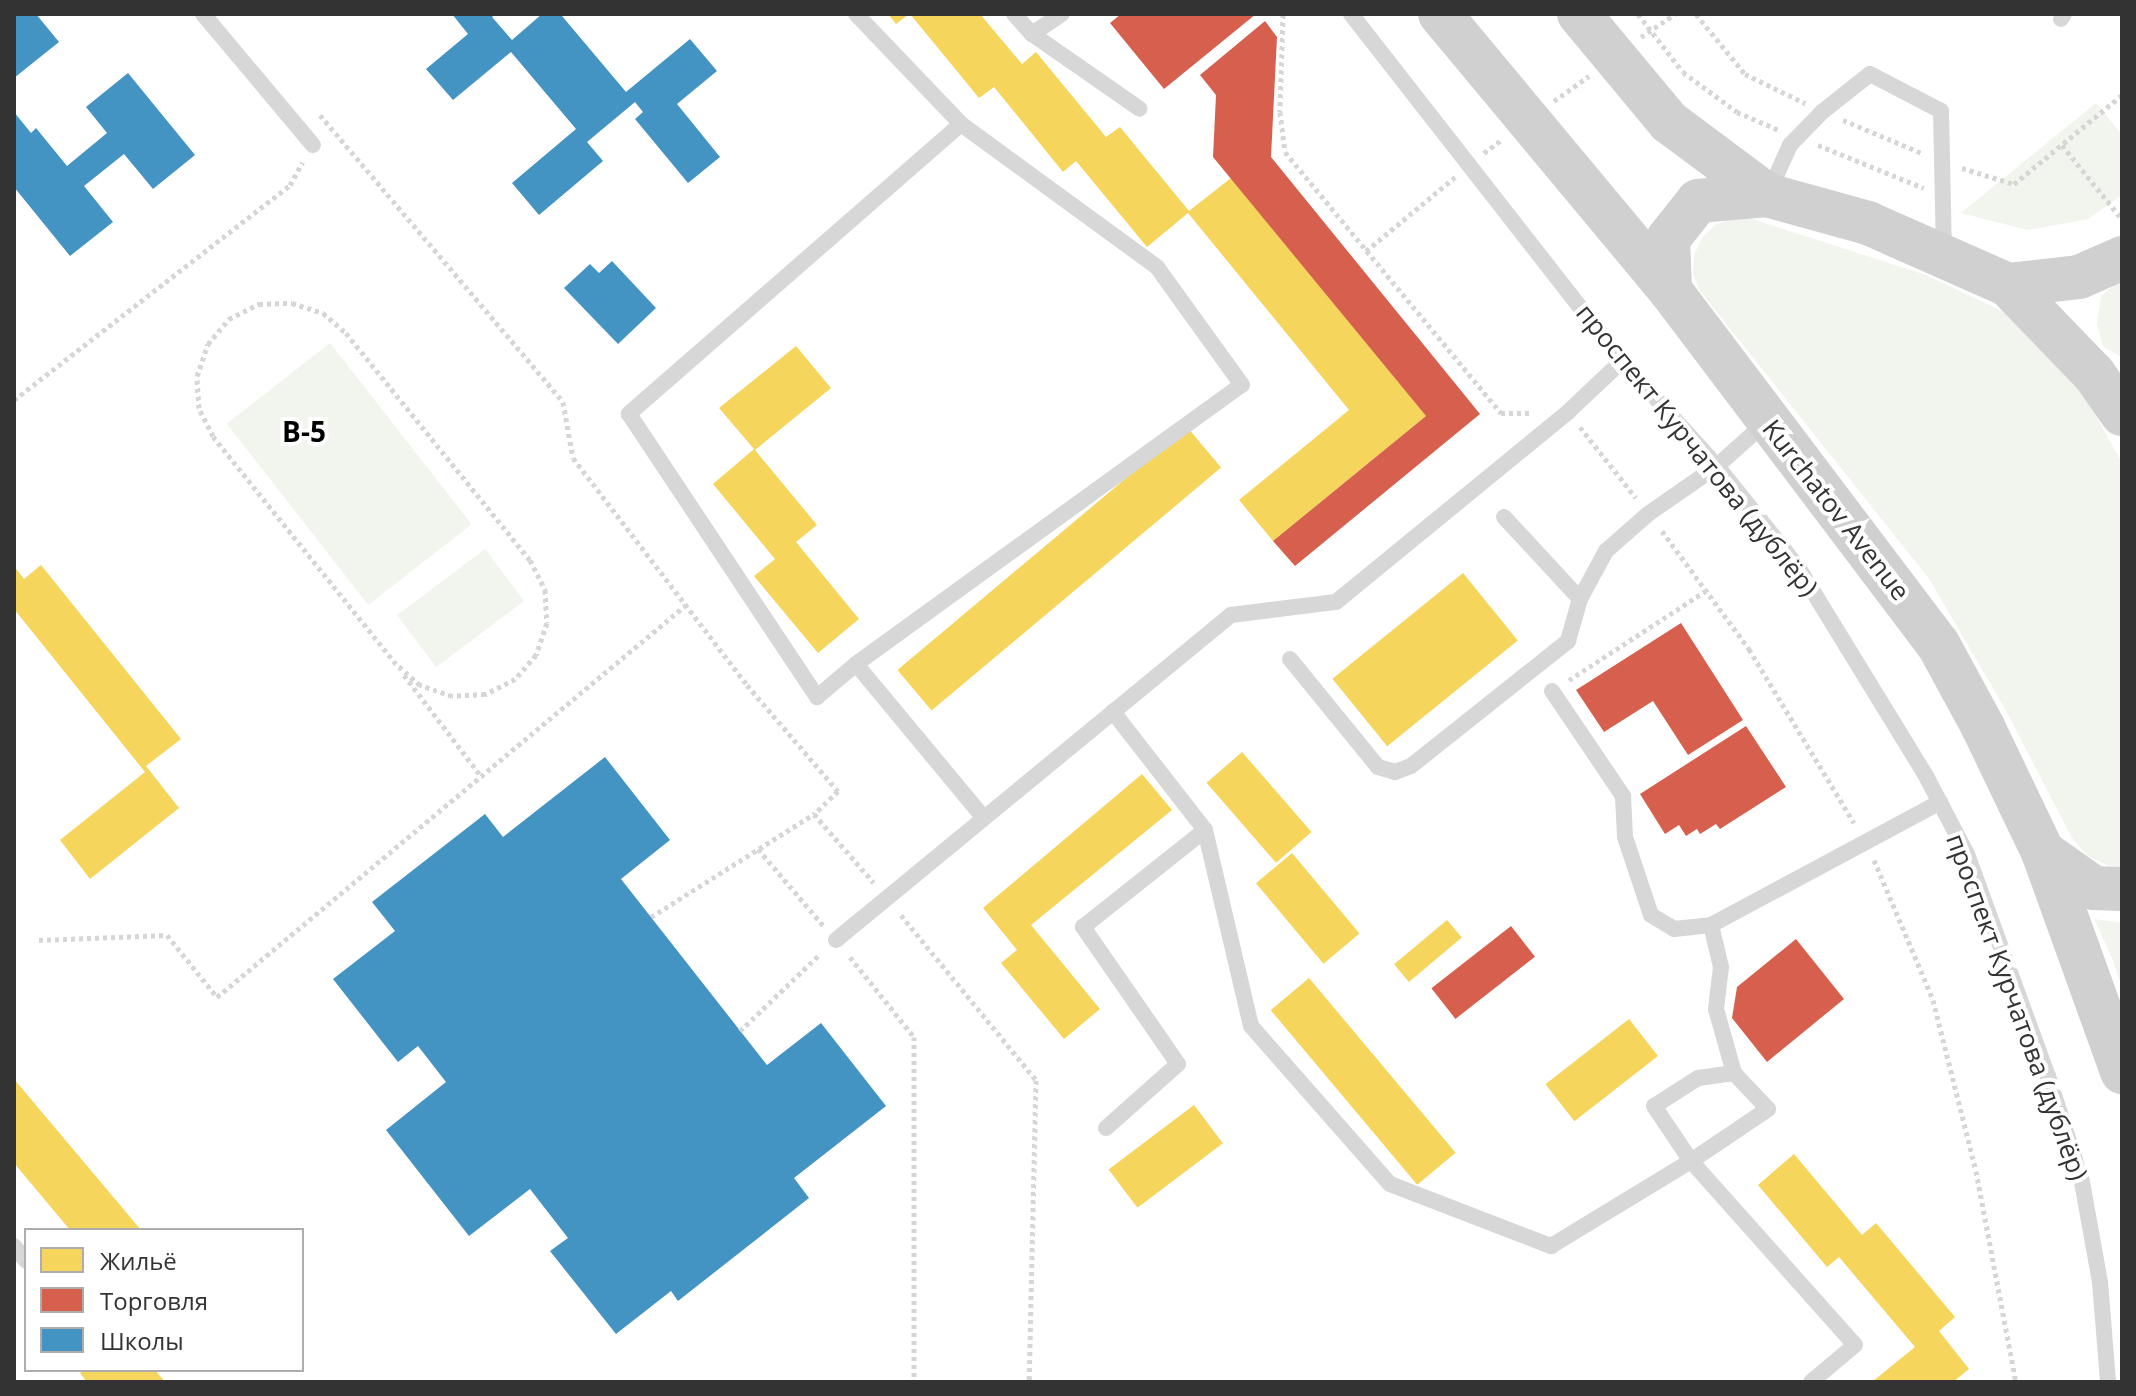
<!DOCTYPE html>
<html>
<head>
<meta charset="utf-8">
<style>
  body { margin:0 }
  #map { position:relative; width:2136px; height:1396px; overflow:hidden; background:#fff; font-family:"Open Sans",sans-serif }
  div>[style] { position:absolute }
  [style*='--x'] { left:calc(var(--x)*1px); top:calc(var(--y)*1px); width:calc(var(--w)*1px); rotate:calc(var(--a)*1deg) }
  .green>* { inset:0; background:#f1f5ed; transform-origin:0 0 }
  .homes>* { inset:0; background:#f6d55c; transform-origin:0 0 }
  .shops>* { inset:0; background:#d6604d; transform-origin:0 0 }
  .schools>* { inset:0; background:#4393c3 }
  .path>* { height:5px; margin-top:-2.5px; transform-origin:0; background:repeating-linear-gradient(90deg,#d6d6d6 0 4px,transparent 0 8px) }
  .lane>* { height:16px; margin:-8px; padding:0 8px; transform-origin:8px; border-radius:8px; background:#d7d7d7 }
  .secondary>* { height:44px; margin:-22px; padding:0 22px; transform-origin:22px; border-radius:22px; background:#d0d0d0 }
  span { translate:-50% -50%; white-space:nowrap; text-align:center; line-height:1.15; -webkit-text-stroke:8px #fff; paint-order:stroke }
  .street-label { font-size:26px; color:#333 }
  .neighbourhood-label { font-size:28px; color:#000; font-weight:700 }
  .frame { position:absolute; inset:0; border:16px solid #333; pointer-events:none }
  .legend { position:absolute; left:24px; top:1228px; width:280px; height:144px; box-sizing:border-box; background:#fff; border:2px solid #adadad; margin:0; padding:10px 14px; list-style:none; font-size:24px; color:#333 }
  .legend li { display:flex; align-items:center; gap:16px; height:40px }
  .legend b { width:40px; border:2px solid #adadad }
</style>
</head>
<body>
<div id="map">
  <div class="green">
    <i style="clip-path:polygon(2096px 103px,2122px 135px,2122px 195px,2088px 219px,2028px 230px,1961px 213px)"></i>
    <i style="clip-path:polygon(1733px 218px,1752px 219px,1926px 275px,2021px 320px,2089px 403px,2122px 463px,2122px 867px,2109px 866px,2088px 856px,2072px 838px,2004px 707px,1930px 580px,1700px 291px,1693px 274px,1694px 255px,1702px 238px,1715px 225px)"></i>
    <i style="clip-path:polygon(2122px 279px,2122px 357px,2103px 347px,2097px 324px,2101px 296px)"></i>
    <i style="left:330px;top:343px;width:230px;height:131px;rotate:52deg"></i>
    <i style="left:485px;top:549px;width:65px;height:110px;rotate:53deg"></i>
    <i style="clip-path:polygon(2094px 919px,2122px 923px,2122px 988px,2113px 960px)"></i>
  </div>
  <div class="homes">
    <i style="clip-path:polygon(888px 14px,909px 14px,896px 24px)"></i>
    <i style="clip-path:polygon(910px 14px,980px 14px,1022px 64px,1036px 52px,1106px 137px,1120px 127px,1189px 211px,1231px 178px,1426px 416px,1273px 541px,1239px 500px,1349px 410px,1188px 213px,1147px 247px,1076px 161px,1063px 172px,994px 87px,979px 98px)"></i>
    <i style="clip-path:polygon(796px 346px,831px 388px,755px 450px,817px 525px,796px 542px,859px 619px,818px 653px,754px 576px,775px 559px,713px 484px,754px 449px,719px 408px)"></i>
    <i style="left:1187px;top:427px;width:53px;height:378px;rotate:50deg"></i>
    <i style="clip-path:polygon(41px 565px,181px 739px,146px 766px,179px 808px,90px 879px,60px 840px,145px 772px,14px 609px,14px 566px,24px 579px)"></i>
    <i style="left:1463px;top:573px;width:87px;height:168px;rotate:51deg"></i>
    <i style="left:1242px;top:752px;width:106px;height:47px;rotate:49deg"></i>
    <i style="clip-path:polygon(1142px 774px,1172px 810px,1031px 925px,1100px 1009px,1064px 1039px,1001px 963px,1017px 950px,983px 908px)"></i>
    <i style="left:1292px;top:853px;width:105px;height:47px;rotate:50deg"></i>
    <i style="left:1447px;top:920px;width:23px;height:69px;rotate:50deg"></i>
    <i style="left:1309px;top:978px;width:228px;height:50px;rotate:50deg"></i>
    <i style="left:1629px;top:1019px;width:47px;height:106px;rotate:52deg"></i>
    <i style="clip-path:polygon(14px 1079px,141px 1230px,70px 1230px,14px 1163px)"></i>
    <i style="left:1194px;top:1105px;width:48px;height:107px;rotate:53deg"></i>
    <i style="clip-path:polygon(1794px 1154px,1862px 1235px,1876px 1223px,1955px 1317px,1939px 1331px,1969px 1369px,1953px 1382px,1872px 1382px,1915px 1347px,1839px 1257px,1827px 1267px,1758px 1185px)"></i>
    <i style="clip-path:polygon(84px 1370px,155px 1370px,165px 1382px,87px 1382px,80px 1373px)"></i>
  </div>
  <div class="shops">
    <i style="clip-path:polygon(1121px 14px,1256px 14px,1164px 89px,1110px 23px)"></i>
    <i style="clip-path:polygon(1265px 21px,1277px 37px,1271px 157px,1480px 414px,1295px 566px,1273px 541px,1426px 416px,1213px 157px,1216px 95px,1200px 75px)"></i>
    <i style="clip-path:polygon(1681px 623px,1743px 720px,1688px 755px,1653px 701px,1604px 732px,1576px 690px)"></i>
    <i style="clip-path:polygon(1746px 726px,1786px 787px,1720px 829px,1716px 824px,1700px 834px,1697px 829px,1686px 836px,1679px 825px,1665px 834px,1640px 794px)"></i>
    <i style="left:1511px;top:926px;width:39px;height:101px;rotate:52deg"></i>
    <i style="clip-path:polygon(1796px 939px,1844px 999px,1767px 1062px,1732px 1018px,1737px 987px)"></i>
  </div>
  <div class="schools">
    <i style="clip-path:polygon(14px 14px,36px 14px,59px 42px,14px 78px)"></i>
    <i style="clip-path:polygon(452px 14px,496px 14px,492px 17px,512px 40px,542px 14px,565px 14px,562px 16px,626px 92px,690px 39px,717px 71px,677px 104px,720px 157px,688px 183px,635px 119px,643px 112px,635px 102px,587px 142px,603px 161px,539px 215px,512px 183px,576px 129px,511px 52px,453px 100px,426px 69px,468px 34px)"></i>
    <i style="clip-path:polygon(128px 73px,195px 155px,153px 189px,124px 154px,84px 186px,113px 222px,70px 256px,14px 187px,14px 112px,31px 133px,36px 128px,67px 166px,107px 133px,86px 107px)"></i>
    <i style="clip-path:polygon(612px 261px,656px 308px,618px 344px,564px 288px,590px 264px,599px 273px)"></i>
    <i style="clip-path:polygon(605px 757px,670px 840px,621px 879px,767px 1065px,821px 1023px,886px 1106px,794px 1178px,809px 1198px,678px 1301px,671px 1291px,616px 1334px,550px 1251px,568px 1238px,530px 1189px,469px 1236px,386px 1130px,446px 1082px,418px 1046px,398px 1062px,333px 979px,395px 931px,372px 902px,485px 814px,503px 837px)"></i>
  </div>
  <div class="path">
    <i style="--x:1283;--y:14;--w:98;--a:91.8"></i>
    <i style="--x:1280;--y:112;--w:40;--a:82.9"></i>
    <i style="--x:1285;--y:152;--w:339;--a:50.4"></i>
    <i style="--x:1501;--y:413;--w:32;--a:0"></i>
    <i style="--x:1638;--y:14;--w:73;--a:52.2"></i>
    <i style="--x:1683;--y:72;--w:67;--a:36.5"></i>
    <i style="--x:1737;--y:112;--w:46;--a:23.2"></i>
    <i style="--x:1696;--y:14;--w:77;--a:50.8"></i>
    <i style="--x:1745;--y:74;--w:67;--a:25.8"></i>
    <i style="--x:1641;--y:37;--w:41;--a:-34.1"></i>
    <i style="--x:1554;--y:101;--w:43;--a:-35.5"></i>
    <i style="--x:320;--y:115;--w:376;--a:49.7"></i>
    <i style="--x:563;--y:402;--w:57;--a:79.9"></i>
    <i style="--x:573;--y:458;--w:286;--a:52.5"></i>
    <i style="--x:747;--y:685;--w:140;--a:49.4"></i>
    <i style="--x:838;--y:791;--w:33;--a:136"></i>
    <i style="--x:814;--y:814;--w:91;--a:49"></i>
    <i style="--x:1843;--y:120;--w:86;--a:22.7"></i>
    <i style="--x:1818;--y:145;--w:114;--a:22.1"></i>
    <i style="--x:2062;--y:145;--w:95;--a:51"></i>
    <i style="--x:1484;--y:153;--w:21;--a:-37"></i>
    <i style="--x:1962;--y:168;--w:54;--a:17.1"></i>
    <i style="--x:2014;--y:184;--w:140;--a:-39.5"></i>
    <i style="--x:1366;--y:251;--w:116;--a:-39.7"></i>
    <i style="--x:292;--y:303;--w:33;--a:18"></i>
    <i style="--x:323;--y:313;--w:30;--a:41"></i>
    <i style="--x:346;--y:333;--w:292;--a:51"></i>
    <i style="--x:530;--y:560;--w:34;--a:63"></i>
    <i style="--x:545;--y:590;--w:33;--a:87"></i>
    <i style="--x:547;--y:623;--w:34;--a:109"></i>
    <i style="--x:536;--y:655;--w:32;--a:131"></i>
    <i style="--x:515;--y:679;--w:34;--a:153"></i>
    <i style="--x:485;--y:694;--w:33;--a:177"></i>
    <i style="--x:452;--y:696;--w:34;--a:-161"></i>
    <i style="--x:420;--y:685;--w:32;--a:-139"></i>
    <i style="--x:396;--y:664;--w:292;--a:-128.8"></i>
    <i style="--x:213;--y:436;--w:31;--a:-117"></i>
    <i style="--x:199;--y:408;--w:32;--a:-94"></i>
    <i style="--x:197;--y:376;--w:34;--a:-71"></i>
    <i style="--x:208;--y:344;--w:33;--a:-50"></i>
    <i style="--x:229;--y:319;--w:34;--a:-27"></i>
    <i style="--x:259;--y:304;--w:33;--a:-2"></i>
    <i style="--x:14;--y:400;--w:350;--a:-37.9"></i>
    <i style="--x:290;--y:185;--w:26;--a:-61"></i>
    <i style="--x:1580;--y:427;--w:90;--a:51.7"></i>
    <i style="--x:1662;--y:531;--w:147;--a:53.6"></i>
    <i style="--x:1749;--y:649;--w:203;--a:58.9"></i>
    <i style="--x:404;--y:675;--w:127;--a:52.7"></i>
    <i style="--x:1569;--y:680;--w:165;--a:-33.1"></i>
    <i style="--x:758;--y:849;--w:100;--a:49.5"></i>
    <i style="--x:1874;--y:860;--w:152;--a:67.1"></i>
    <i style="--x:1933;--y:1000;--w:176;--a:75.9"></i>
    <i style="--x:1976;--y:1171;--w:215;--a:79.3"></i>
    <i style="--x:901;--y:915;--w:213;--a:50.7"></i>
    <i style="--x:1036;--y:1080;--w:302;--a:91.3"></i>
    <i style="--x:651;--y:917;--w:193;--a:-32.3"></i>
    <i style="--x:39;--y:940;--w:128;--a:-2.2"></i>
    <i style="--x:167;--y:935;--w:80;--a:51.1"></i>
    <i style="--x:217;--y:997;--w:611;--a:-39.89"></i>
    <i style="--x:850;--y:957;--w:102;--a:51.3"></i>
    <i style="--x:914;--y:1037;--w:345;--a:90"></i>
    <i style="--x:740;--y:1031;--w:111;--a:-43.9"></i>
  </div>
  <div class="lane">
    <i style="--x:203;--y:14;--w:171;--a:50"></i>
    <i style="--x:856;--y:14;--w:152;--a:46.3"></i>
    <i style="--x:961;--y:124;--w:441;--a:138.9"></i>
    <i style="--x:629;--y:414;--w:340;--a:56.4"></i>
    <i style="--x:817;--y:697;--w:51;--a:-40.2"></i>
    <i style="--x:856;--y:664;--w:199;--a:50.3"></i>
    <i style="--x:1014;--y:14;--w:27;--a:48"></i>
    <i style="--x:1032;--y:34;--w:36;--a:-34"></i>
    <i style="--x:1351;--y:14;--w:440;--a:52"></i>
    <i style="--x:1622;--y:361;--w:142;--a:47.9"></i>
    <i style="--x:1717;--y:466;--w:129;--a:51.3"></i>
    <i style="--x:1798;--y:567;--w:245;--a:58.5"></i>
    <i style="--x:1926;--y:776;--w:88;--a:62.3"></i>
    <i style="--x:1967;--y:854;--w:236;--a:70"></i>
    <i style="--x:2048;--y:1076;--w:111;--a:72.2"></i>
    <i style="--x:2082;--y:1182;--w:102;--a:79.8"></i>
    <i style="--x:2100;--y:1282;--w:100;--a:85.4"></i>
    <i style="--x:2061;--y:19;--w:6;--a:-59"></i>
    <i style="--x:1032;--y:34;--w:131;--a:34.8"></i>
    <i style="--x:1768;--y:194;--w:54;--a:-65.8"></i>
    <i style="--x:1790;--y:145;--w:46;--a:-45.9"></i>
    <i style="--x:1822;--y:112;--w:61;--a:-38.4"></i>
    <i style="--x:1870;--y:74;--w:80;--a:27.5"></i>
    <i style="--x:1941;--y:111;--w:140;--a:88.8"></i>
    <i style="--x:1504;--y:517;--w:112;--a:47.2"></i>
    <i style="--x:1290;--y:659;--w:139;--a:50.8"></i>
    <i style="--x:1378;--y:767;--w:18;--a:16"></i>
    <i style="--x:1395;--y:772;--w:17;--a:-21"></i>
    <i style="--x:1411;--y:766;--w:201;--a:-38.5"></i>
    <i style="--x:1568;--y:641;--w:44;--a:-74.1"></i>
    <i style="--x:1580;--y:599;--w:55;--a:-61.6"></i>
    <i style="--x:1606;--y:551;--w:56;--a:-41.4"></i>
    <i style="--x:1648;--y:514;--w:84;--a:-34.8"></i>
    <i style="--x:1717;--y:466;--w:66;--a:-41.9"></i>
    <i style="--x:856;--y:664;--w:476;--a:-35.9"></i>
    <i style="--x:1242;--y:385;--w:145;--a:-125.8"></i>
    <i style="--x:1157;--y:267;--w:243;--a:-143.9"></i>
    <i style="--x:1552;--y:691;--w:127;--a:55.9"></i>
    <i style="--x:1623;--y:796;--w:41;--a:87.2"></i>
    <i style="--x:1625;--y:837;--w:82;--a:71.6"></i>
    <i style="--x:1651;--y:915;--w:27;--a:31"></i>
    <i style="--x:1674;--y:929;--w:37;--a:-6"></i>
    <i style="--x:1205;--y:830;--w:201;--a:76.8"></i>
    <i style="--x:1251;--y:1026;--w:210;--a:48.7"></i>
    <i style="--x:1390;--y:1184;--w:173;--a:21.1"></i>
    <i style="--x:1551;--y:1246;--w:164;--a:-31.3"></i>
    <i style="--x:1691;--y:1161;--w:93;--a:-34"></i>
    <i style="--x:1768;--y:1109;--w:50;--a:-133.4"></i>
    <i style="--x:1734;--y:1073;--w:66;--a:-105.7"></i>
    <i style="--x:1716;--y:1009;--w:42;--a:-83.2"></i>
    <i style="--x:1721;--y:967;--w:43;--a:-103.4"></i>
    <i style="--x:1711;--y:925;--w:260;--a:-28.2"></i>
    <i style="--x:836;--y:940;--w:512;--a:-39.45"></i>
    <i style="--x:1231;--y:615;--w:106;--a:-7.1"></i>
    <i style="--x:1336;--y:602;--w:300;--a:-39.3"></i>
    <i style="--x:1568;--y:412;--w:74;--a:-43.4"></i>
    <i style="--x:1734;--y:1073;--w:36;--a:172"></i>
    <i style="--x:1698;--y:1078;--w:52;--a:147.5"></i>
    <i style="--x:1654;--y:1106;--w:66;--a:56.1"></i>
    <i style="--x:1691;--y:1161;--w:246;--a:48.3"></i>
    <i style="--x:1855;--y:1345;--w:57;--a:139.9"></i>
    <i style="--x:1106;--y:1128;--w:96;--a:-41.6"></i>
    <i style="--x:1178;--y:1064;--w:167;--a:-124.7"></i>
    <i style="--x:1083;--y:927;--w:156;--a:-38.5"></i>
    <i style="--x:1205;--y:830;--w:150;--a:-127.9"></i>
    <i style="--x:14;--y:1246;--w:19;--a:51"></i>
  </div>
  <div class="secondary">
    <i style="--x:1440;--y:14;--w:359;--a:50.2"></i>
    <i style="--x:1670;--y:290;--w:444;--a:52.9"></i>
    <i style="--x:1938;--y:644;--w:94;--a:61.5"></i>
    <i style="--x:1983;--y:727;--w:139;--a:64.4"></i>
    <i style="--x:2043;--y:852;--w:234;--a:70.2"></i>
    <i style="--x:1579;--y:14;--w:141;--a:50.2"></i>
    <i style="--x:1669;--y:122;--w:122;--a:36.7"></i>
    <i style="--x:1767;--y:195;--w:105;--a:15.5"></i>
    <i style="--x:1868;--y:223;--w:153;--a:23.9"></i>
    <i style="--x:2008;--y:285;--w:124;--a:46"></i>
    <i style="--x:2094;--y:374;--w:49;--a:55"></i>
    <i style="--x:2008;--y:285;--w:71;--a:-6.4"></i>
    <i style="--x:2079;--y:277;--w:47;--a:-23.8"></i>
    <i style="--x:1670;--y:290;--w:51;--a:-92.2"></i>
    <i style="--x:1668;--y:239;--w:48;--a:-51.7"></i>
    <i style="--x:1698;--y:201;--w:69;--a:-5"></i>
    <i style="--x:2043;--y:852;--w:62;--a:35.2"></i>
    <i style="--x:2094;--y:888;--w:28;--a:2"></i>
  </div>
  <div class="street-label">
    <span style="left:1697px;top:450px;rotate:51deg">проспект Курчатова (дублёр)</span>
    <span style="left:1836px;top:510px;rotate:52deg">Kurchatov Avenue</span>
    <span style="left:2017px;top:1007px;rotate:70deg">проспект Курчатова (дублёр)</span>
  </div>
  <div class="neighbourhood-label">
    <span style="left:304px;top:431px">В-5</span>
  </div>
  <div class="frame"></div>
  <ul class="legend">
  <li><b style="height:22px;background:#f6d55c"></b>Жильё</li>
  <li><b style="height:22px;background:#d6604d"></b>Торговля</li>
  <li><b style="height:22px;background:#4393c3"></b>Школы</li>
  </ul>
</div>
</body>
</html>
